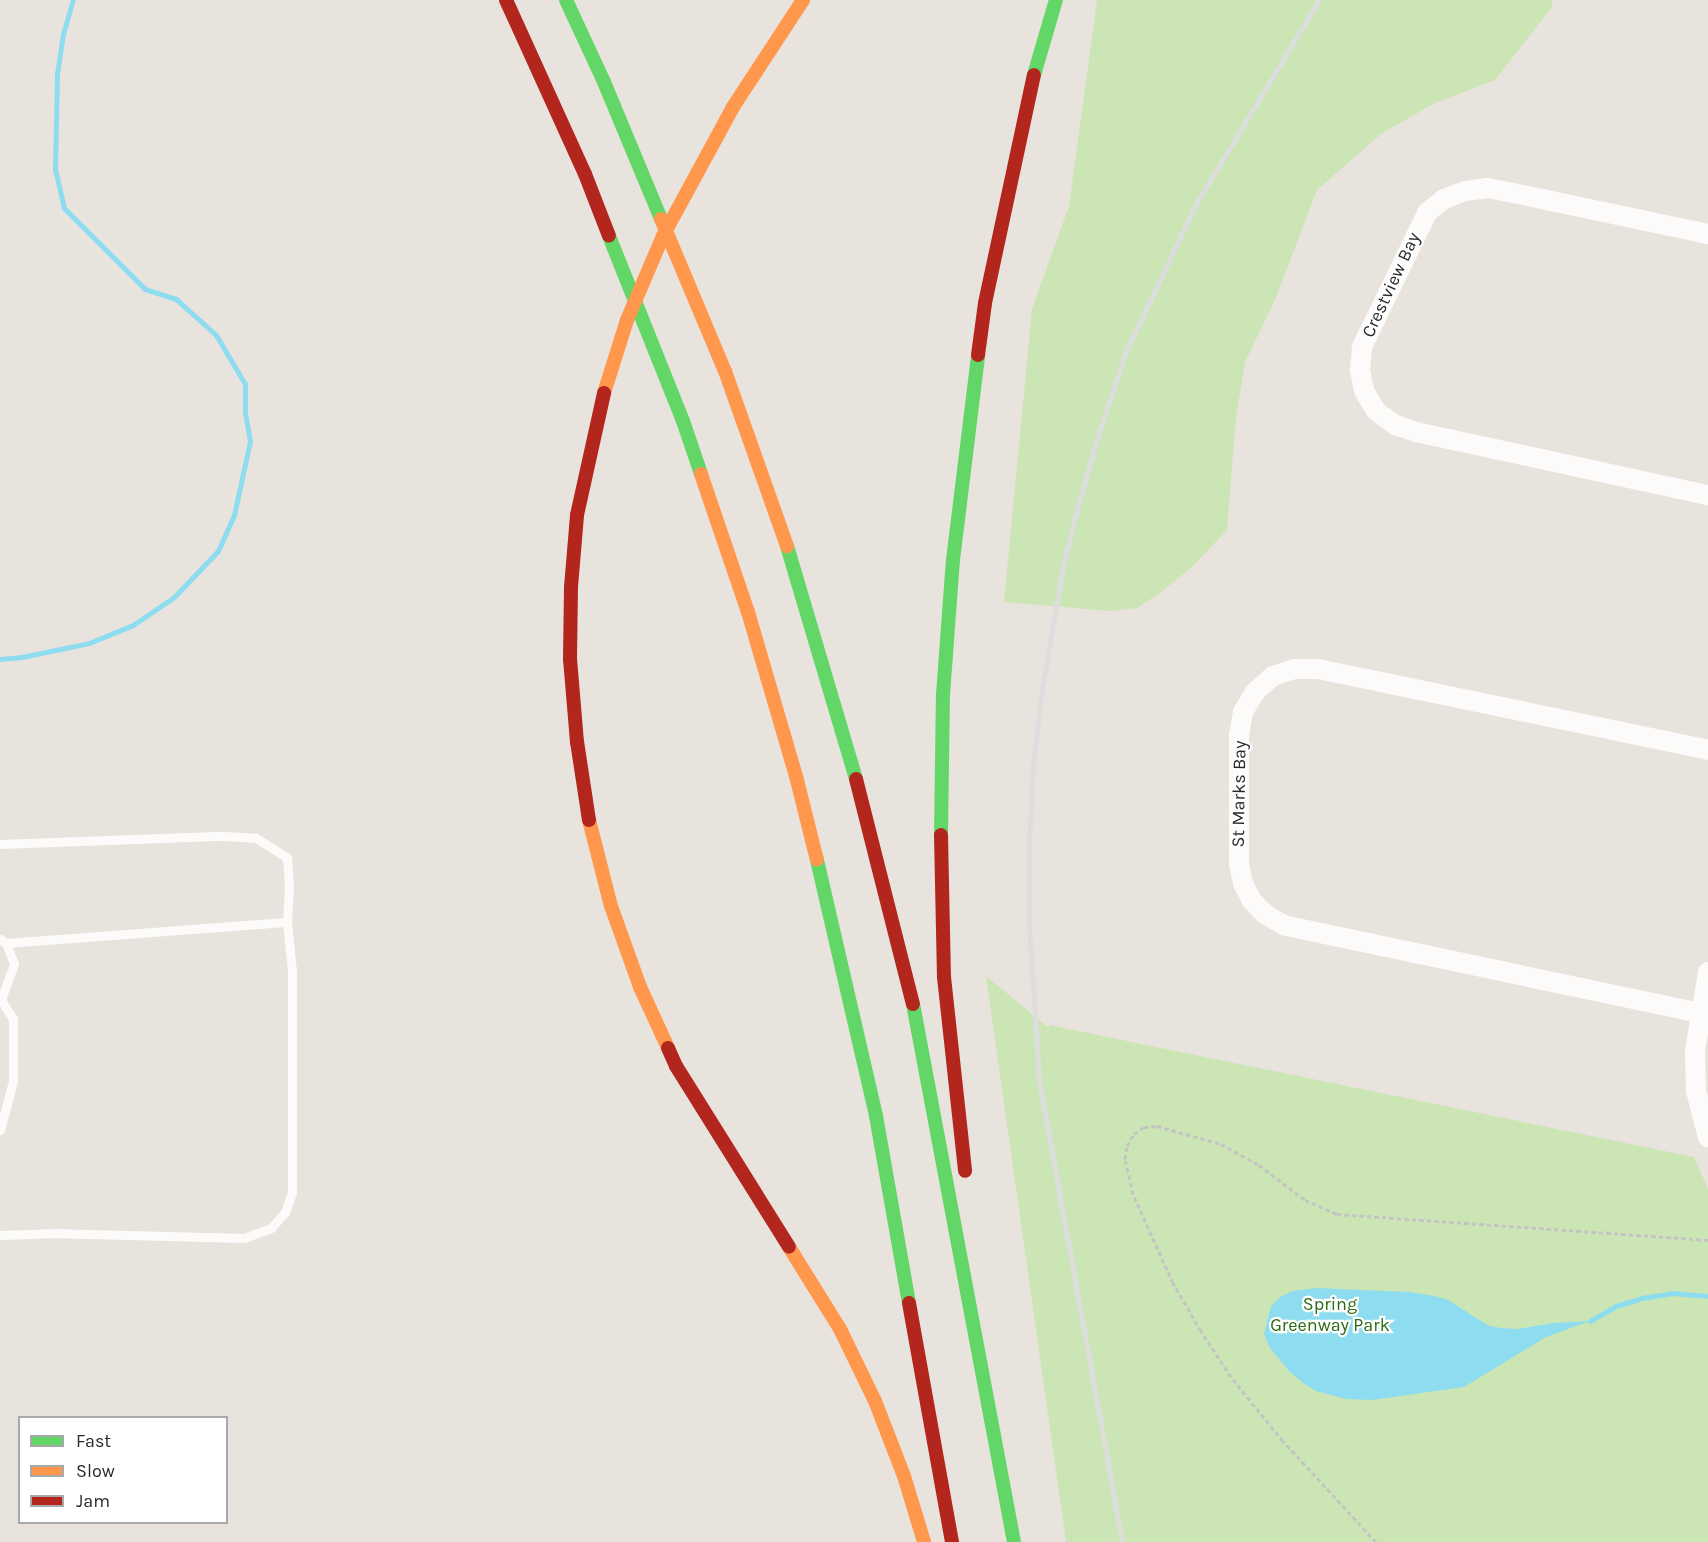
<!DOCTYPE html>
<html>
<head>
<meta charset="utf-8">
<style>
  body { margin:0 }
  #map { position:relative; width:1708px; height:1542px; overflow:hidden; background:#e9e3de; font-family:Karla,sans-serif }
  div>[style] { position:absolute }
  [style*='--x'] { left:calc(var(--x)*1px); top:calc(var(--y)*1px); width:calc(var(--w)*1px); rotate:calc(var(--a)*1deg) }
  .green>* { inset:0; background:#cce5b5 }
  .water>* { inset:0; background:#8ddcef }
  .stream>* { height:5px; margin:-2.5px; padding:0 2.5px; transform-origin:2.5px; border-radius:2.5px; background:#8ddcef }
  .path>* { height:3px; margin-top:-1.5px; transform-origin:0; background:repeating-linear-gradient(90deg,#c4c4c3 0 4.5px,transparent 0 7.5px) }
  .lane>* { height:9px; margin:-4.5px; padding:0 4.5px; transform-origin:4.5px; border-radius:4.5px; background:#fcfbfa }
  .street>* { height:20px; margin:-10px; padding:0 10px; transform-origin:10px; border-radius:10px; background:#fcfbfa }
  .fast>* { height:14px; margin:-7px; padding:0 7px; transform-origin:7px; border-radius:7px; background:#63d668 }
  .slow>* { height:14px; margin:-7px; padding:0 7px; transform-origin:7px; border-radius:7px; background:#ff974d }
  .jam>* { height:14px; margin:-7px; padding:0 7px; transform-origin:7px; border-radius:7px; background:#b3261e }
  .rail>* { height:4.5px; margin:-2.25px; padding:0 2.25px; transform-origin:2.25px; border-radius:2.25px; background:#ddddde }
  span { translate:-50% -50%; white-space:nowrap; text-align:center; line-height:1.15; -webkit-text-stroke:4.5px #fff; paint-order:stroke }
  .street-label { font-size:18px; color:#292929 }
  .park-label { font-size:18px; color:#2c6b15 }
  .legend { position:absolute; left:18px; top:1416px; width:210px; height:108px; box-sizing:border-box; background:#fff; border:2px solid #a9a9a9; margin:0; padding:8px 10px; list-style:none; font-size:18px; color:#292929 }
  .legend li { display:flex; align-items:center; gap:12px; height:30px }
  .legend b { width:30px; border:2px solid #a9a9a9 }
</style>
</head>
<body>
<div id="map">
  <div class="green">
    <i style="clip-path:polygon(1097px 0,1551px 0,1553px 6px,1495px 80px,1435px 103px,1381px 134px,1317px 190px,1275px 300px,1245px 362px,1236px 417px,1227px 530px,1192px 567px,1160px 593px,1137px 608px,1110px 611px,1004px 602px,1032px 309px,1069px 206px)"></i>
    <i style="clip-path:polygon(986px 976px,1049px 1028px,1049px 1025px,1694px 1157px,1708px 1189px,1708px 1542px,1066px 1542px)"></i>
  </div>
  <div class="water">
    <i style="clip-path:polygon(1316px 1288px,1409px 1292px,1435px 1296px,1448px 1300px,1489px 1326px,1501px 1328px,1518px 1329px,1553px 1323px,1590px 1321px,1546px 1337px,1464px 1387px,1372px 1400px,1346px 1399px,1316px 1391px,1303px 1383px,1289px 1371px,1270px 1348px,1264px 1334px,1271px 1306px,1280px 1297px,1293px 1291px)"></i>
  </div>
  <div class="stream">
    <i style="--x:0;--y:659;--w:22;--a:-5"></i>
    <i style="--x:22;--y:657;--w:68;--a:-11.8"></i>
    <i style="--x:89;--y:643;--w:48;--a:-22.2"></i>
    <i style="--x:133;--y:625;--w:50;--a:-34.3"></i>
    <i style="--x:174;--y:597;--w:64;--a:-46.3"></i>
    <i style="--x:218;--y:551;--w:39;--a:-66"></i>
    <i style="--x:234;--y:515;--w:76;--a:-77.8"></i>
    <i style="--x:250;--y:441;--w:28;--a:-100"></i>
    <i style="--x:245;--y:413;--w:29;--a:-90"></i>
    <i style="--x:245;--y:384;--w:57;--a:-120.6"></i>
    <i style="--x:216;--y:335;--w:54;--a:-138"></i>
    <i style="--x:176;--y:299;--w:33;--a:-162"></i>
    <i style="--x:145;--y:289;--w:115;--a:-135"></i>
    <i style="--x:64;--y:208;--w:39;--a:-103"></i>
    <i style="--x:55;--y:170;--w:96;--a:-88.8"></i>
    <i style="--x:57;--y:74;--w:40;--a:-81.5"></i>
    <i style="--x:63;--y:34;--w:35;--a:-74"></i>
    <i style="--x:1590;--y:1321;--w:30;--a:-30"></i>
    <i style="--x:1616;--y:1306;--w:27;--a:-17"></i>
    <i style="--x:1642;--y:1298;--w:30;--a:-9"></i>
    <i style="--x:1672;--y:1293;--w:36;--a:5"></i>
  </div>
  <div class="path">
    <i style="--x:1376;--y:1542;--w:137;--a:-132.6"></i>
    <i style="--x:1283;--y:1441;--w:82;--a:-129.1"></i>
    <i style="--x:1231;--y:1377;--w:55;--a:-123.1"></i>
    <i style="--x:1201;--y:1331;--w:56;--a:-120.3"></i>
    <i style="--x:1173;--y:1283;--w:98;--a:-114.2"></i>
    <i style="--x:1133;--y:1194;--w:36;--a:-103"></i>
    <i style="--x:1125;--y:1159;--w:13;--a:-81"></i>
    <i style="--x:1127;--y:1146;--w:14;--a:-60"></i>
    <i style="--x:1134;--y:1134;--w:12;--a:-35"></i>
    <i style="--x:1144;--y:1127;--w:13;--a:-4"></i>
    <i style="--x:1157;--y:1126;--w:66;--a:15.7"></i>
    <i style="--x:1221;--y:1144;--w:43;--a:28.9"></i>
    <i style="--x:1259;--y:1165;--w:58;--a:37.3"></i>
    <i style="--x:1305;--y:1200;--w:35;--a:24"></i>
    <i style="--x:1337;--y:1214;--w:372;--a:4"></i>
  </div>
  <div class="lane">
    <i style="--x:0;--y:844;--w:223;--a:-2.1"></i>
    <i style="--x:223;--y:836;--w:33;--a:3"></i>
    <i style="--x:256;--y:838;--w:36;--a:32"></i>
    <i style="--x:287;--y:857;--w:28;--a:86"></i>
    <i style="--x:289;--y:885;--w:37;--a:93"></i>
    <i style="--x:287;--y:922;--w:49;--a:84.2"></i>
    <i style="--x:292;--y:971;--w:221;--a:90"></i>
    <i style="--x:292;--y:1192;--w:21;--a:109"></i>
    <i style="--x:285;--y:1212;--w:21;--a:131"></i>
    <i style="--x:271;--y:1228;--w:29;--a:160"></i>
    <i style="--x:244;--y:1238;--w:185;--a:-178.5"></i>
    <i style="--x:59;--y:1233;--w:59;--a:178.1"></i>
    <i style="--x:0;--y:939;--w:7;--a:34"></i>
    <i style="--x:6;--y:943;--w:22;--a:69"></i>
    <i style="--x:14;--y:964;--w:38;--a:110"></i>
    <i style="--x:6;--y:943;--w:282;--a:-4.3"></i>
    <i style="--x:0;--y:1130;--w:51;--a:-75.1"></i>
    <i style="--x:13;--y:1081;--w:62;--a:-90"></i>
    <i style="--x:13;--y:1019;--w:22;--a:-122"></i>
  </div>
  <div class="street">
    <i style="--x:1708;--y:234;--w:204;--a:-168.1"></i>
    <i style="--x:1508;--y:192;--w:21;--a:-169"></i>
    <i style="--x:1487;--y:188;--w:22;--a:172"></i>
    <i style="--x:1465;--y:191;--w:22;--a:159"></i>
    <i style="--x:1444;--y:199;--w:22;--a:141"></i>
    <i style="--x:1427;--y:213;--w:149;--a:115.9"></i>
    <i style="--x:1362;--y:347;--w:23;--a:95"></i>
    <i style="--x:1360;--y:370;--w:21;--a:79"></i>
    <i style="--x:1364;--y:391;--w:23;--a:59"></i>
    <i style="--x:1376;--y:411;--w:24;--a:36"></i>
    <i style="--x:1395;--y:425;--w:22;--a:18"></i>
    <i style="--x:1416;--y:432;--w:299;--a:12.2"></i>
    <i style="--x:1708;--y:972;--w:80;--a:99.3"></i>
    <i style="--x:1695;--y:1051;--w:40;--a:88.6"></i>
    <i style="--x:1696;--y:1091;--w:48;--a:75.4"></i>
    <i style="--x:1700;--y:1013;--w:425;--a:-168.1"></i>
    <i style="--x:1284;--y:925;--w:21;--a:-151"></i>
    <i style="--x:1266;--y:915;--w:20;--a:-135"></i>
    <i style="--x:1252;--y:901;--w:20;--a:-117"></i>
    <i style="--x:1243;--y:883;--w:19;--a:-102"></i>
    <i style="--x:1239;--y:864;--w:129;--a:-90"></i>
    <i style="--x:1239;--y:735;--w:23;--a:-80"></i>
    <i style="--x:1243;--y:712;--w:23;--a:-59"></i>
    <i style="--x:1255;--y:692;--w:24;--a:-42"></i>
    <i style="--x:1273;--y:676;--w:23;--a:-18"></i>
    <i style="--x:1295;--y:669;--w:23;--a:0"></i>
    <i style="--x:1318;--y:669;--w:398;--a:11.7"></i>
  </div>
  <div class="fast">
    <i style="--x:566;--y:0;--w:90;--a:65.1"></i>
    <i style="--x:604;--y:82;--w:148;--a:67.4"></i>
    <i style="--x:1034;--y:75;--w:78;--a:-73.7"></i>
    <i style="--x:609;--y:236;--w:199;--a:68.2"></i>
    <i style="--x:683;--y:421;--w:56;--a:71.2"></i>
    <i style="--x:787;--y:546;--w:243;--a:73.5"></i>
    <i style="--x:941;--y:835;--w:140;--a:-89.2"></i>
    <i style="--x:943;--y:695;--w:135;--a:-85.8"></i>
    <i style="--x:953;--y:560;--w:207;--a:-83"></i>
    <i style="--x:817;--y:860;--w:263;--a:77"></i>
    <i style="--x:876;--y:1116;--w:190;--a:80"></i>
    <i style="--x:913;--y:1004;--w:547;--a:79.37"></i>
  </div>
  <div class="slow">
    <i style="--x:661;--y:219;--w:165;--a:67.2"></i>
    <i style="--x:725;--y:371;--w:186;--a:70.5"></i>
    <i style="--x:604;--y:393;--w:77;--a:-72.5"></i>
    <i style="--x:627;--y:320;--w:91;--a:-66.8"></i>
    <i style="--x:663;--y:236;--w:147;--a:-61.5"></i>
    <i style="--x:733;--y:107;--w:128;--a:-56.8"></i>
    <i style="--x:701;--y:474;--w:146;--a:71.2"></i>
    <i style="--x:748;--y:612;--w:175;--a:73.7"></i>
    <i style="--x:797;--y:780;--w:82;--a:76"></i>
    <i style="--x:589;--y:820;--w:89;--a:75.7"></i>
    <i style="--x:611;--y:906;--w:86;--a:70.3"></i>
    <i style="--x:640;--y:987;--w:67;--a:65.3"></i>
    <i style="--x:789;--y:1247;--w:97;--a:58.1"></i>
    <i style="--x:840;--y:1329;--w:80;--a:64.1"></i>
    <i style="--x:875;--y:1401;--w:80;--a:68.9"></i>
    <i style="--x:904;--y:1476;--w:69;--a:73.1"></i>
  </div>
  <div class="jam">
    <i style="--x:506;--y:0;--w:191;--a:65.6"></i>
    <i style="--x:585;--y:174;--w:66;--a:68.8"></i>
    <i style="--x:978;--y:355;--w:52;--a:-82.3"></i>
    <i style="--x:985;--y:303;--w:233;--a:-77.9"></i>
    <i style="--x:856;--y:779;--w:232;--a:75.8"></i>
    <i style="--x:589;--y:820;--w:79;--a:-98.7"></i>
    <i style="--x:577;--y:742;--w:83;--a:-94.8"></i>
    <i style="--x:570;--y:659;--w:72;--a:-89.2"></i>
    <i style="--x:571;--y:587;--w:72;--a:-85.2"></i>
    <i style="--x:577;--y:515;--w:125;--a:-77.5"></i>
    <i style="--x:941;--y:835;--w:142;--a:88.8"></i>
    <i style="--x:944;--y:977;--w:195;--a:83.8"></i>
    <i style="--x:668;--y:1048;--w:20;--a:66"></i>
    <i style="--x:676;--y:1066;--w:213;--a:58"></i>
    <i style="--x:909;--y:1303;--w:243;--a:79.8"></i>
  </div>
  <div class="rail">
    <i style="--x:1122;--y:1542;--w:470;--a:-100.2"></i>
    <i style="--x:1039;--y:1079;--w:154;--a:-93.7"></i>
    <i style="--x:1029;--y:925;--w:82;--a:-90"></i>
    <i style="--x:1029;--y:843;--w:77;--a:-87"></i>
    <i style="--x:1033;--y:766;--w:71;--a:-83.6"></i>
    <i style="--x:1041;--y:695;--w:126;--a:-80.4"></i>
    <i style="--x:1062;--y:571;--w:60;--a:-76.4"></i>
    <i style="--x:1076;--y:513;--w:81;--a:-74.2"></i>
    <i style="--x:1098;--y:435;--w:89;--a:-71.6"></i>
    <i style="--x:1126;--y:351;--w:163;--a:-64.5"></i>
    <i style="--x:1196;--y:204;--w:238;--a:-58.9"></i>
  </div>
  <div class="street-label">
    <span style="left:1391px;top:285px;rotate:-65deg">Crestview Bay</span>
    <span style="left:1239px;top:794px;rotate:-89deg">St Marks Bay</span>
  </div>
  <div class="park-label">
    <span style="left:1330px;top:1315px">Spring<br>Greenway Park</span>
  </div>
  <ul class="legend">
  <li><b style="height:8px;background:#63d668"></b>Fast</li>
  <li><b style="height:8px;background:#ff974d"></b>Slow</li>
  <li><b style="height:8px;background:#b3261e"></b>Jam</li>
  </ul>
</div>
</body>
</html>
